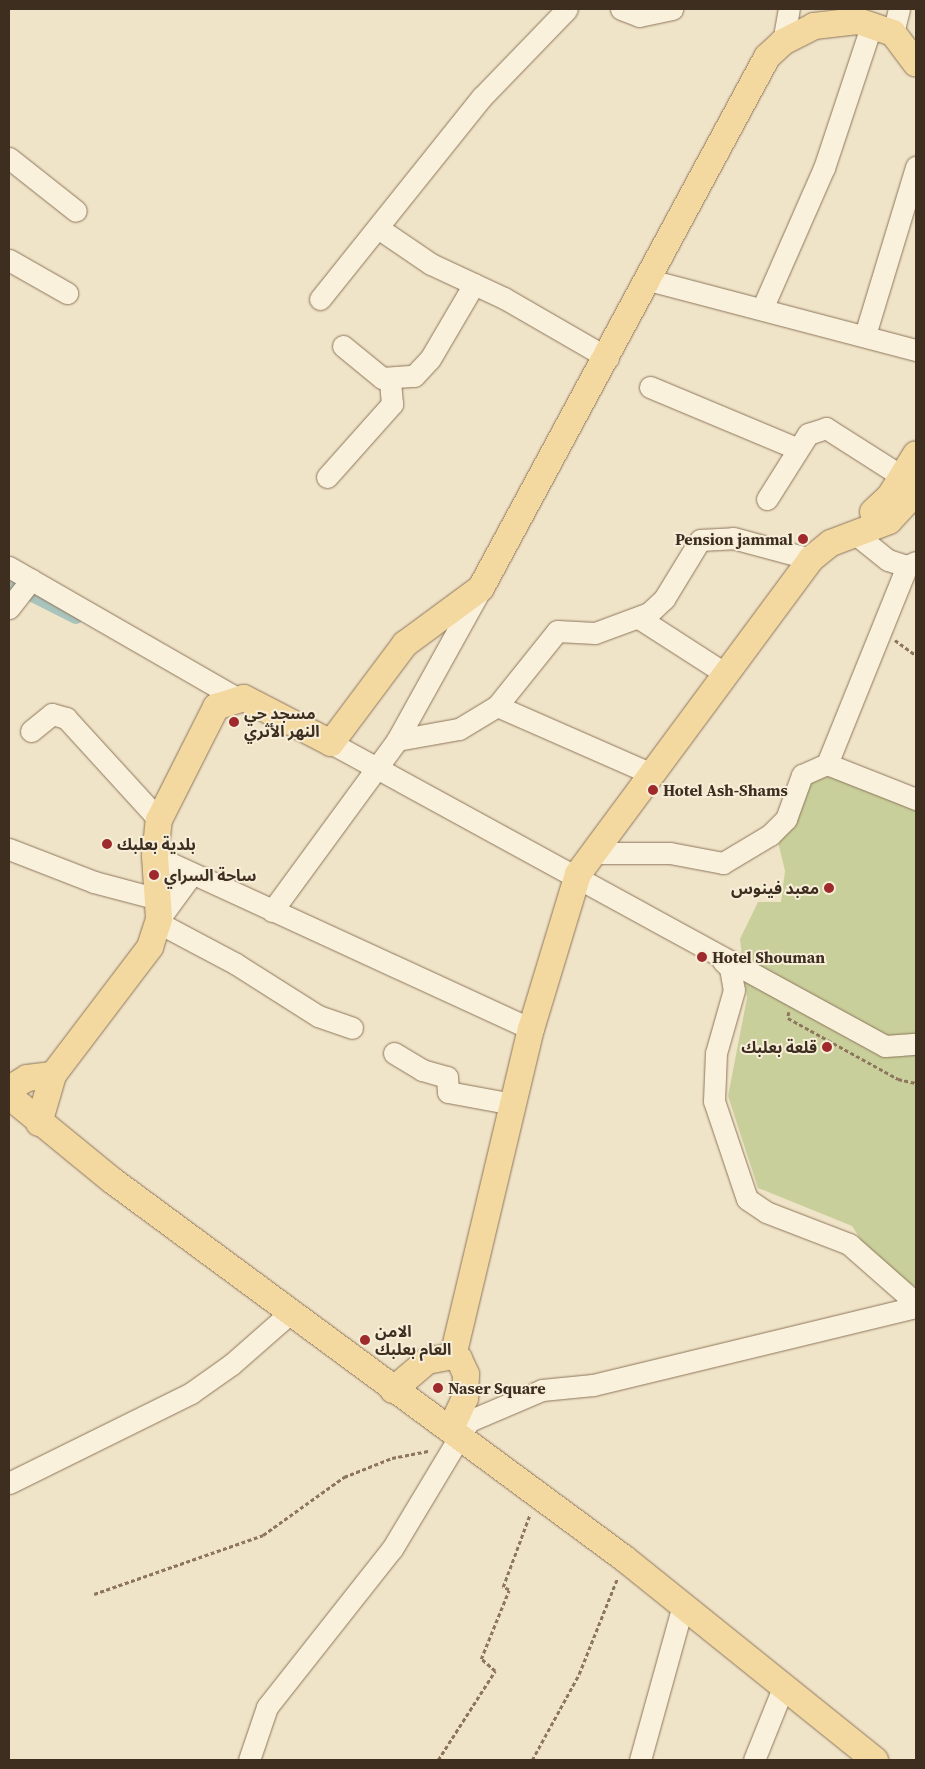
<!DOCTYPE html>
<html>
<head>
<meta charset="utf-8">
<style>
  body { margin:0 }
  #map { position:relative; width:925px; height:1769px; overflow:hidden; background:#f0e4c8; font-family:"Source Serif 4","Noto Sans Arabic",serif }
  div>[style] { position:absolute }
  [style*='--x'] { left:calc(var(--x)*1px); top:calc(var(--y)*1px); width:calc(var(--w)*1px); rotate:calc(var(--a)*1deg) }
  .green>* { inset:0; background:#c9cf9b }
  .canal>* { height:16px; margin:-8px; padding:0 8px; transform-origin:8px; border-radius:8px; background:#a9c4bc }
  .path>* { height:2.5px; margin-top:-1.25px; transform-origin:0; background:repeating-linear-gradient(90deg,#8d765c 0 4px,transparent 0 6.5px) }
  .roads { filter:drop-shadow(0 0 1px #8d765c) drop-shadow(0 0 1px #8d765c) }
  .minor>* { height:21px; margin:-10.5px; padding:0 10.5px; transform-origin:10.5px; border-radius:10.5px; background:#faf1dc }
  .major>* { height:26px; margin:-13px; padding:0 13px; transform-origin:13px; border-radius:13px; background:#f3d9a0 }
  .dots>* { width:14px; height:14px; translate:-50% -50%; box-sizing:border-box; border:2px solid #f7eed8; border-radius:50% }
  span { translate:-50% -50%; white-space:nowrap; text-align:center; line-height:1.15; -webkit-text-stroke:4px #f7eed8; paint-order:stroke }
  .poi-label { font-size:16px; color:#3d2e20; font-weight:700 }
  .right { translate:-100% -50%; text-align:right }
  .left { translate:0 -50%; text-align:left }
  .frame { position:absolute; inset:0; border:10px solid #3d2e20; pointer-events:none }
</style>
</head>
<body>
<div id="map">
  <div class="green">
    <i style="clip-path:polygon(848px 776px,916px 809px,916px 1286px,884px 1276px,852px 1226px,758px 1188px,728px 1096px,747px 998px,740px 939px,758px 902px,781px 902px,785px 871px,776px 834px,808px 778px)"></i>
  </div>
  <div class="canal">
    <i style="--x:9;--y:582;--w:75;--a:26.9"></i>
  </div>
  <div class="path">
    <i style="--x:895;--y:640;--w:26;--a:36"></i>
    <i style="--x:789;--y:1012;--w:6;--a:99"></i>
    <i style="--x:788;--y:1018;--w:126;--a:29"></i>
    <i style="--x:898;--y:1079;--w:18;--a:13"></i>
    <i style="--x:94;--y:1594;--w:179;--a:-19.2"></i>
    <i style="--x:263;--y:1535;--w:100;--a:-35.6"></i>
    <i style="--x:344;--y:1477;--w:52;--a:-21.6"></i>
    <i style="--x:392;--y:1458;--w:38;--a:-11"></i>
    <i style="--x:438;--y:1760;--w:106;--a:-57.4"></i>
    <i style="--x:495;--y:1671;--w:18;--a:-139"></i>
    <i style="--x:481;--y:1659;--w:74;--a:-67.9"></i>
    <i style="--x:509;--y:1590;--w:7;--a:-153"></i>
    <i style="--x:503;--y:1587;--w:78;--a:-69.7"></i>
    <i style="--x:532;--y:1760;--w:98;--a:-61.3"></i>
    <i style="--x:579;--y:1674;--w:102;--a:-68.2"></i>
  </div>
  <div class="roads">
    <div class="minor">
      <i style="--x:621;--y:9;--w:19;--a:21"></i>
      <i style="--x:639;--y:16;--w:34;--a:-12"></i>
      <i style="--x:893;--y:33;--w:25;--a:-76"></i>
      <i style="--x:783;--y:42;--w:34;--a:-80"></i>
      <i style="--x:9;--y:158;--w:85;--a:38.3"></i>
      <i style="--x:378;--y:228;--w:64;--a:34.2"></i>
      <i style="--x:431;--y:264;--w:81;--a:25"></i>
      <i style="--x:504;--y:298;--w:120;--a:30"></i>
      <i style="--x:9;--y:260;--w:67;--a:29.6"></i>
      <i style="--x:649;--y:280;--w:276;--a:14.7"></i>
      <i style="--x:320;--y:299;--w:259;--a:-51.3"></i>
      <i style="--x:482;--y:97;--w:122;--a:-46"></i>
      <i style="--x:762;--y:309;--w:154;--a:-66.3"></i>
      <i style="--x:824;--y:168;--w:152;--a:-71.6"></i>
      <i style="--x:865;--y:335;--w:176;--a:-73.1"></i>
      <i style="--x:343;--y:346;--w:50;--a:39.4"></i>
      <i style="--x:382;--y:378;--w:32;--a:-4"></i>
      <i style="--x:414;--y:376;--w:23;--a:-47"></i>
      <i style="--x:430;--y:359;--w:87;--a:-59.6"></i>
      <i style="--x:650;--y:387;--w:160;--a:22.7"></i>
      <i style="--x:327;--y:477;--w:98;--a:-48.3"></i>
      <i style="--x:392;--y:404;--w:24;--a:-95"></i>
      <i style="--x:767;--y:499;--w:77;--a:-57.8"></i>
      <i style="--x:808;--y:434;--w:19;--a:-18"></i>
      <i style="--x:826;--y:428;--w:91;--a:32.5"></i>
      <i style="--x:858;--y:536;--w:38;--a:39"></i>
      <i style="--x:888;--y:560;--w:20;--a:18"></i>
      <i style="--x:907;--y:566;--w:10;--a:-24"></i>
      <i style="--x:9;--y:567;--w:261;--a:29.9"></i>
      <i style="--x:9;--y:608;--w:36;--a:-52"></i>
      <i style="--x:639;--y:618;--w:103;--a:32.8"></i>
      <i style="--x:497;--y:706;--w:169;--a:23.7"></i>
      <i style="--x:31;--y:731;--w:27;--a:-39"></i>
      <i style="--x:52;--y:714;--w:15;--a:16"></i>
      <i style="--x:66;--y:718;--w:138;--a:47.6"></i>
      <i style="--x:397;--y:740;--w:63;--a:-10.1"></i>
      <i style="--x:459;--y:729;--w:44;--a:-31.2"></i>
      <i style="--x:497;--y:706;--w:96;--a:-51.3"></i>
      <i style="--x:557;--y:631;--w:38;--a:3"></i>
      <i style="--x:595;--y:633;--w:58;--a:-20.3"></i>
      <i style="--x:649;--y:613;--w:21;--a:-43"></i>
      <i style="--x:664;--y:599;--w:69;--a:-58.6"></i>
      <i style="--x:700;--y:540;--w:33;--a:-3"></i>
      <i style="--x:733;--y:538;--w:81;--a:15.1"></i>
      <i style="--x:331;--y:743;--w:631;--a:28.68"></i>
      <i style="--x:885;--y:1046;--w:31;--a:-4"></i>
      <i style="--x:827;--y:764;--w:96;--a:21.5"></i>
      <i style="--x:9;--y:849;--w:91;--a:21.2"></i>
      <i style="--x:94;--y:882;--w:66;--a:14.9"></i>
      <i style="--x:593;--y:853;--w:77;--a:0"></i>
      <i style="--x:670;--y:853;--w:54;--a:10.7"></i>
      <i style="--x:723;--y:863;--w:55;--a:-30.8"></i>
      <i style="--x:770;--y:835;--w:23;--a:-45"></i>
      <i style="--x:786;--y:819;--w:47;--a:-70"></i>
      <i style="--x:802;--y:775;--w:27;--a:-24"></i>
      <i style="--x:827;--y:764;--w:214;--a:-68"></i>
      <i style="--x:155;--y:856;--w:414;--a:24.7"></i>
      <i style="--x:272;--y:911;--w:212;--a:-53.8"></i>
      <i style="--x:397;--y:740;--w:171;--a:-61"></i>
      <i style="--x:159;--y:919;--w:56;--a:-53.7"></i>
      <i style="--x:159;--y:923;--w:87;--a:28"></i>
      <i style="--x:236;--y:964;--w:97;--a:32.4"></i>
      <i style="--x:318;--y:1016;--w:36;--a:19"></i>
      <i style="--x:723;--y:961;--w:10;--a:45"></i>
      <i style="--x:730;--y:968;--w:22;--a:80"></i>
      <i style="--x:734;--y:990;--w:66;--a:105.9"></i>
      <i style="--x:716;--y:1053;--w:48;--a:92.4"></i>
      <i style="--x:714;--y:1101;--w:103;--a:71.4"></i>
      <i style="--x:747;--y:1199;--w:23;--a:34"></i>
      <i style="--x:766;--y:1212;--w:89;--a:21.1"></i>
      <i style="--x:849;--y:1244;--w:89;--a:41.4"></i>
      <i style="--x:394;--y:1053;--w:33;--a:31"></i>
      <i style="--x:422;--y:1070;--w:26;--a:16"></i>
      <i style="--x:447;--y:1077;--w:15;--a:86"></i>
      <i style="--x:448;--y:1092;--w:66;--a:10.5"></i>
      <i style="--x:9;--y:1483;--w:203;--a:-26.3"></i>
      <i style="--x:191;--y:1393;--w:50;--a:-35.3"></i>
      <i style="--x:232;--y:1364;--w:77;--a:-41.3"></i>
      <i style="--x:249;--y:1760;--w:56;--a:-71.2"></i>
      <i style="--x:267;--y:1707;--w:201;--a:-51.7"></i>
      <i style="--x:392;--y:1549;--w:149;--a:-59"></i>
      <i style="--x:469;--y:1421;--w:79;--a:-23"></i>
      <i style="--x:542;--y:1390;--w:51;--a:-5.6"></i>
      <i style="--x:593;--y:1385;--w:332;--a:-13.6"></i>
      <i style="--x:640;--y:1760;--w:161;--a:-74.5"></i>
      <i style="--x:754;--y:1760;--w:78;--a:-68.1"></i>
    </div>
    <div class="major">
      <i style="--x:873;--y:512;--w:23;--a:-43"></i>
      <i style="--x:890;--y:496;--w:49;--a:-58.2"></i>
      <i style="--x:9;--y:1089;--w:21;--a:-31"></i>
      <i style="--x:27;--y:1078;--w:26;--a:-7"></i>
      <i style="--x:9;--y:1096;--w:134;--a:39.3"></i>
      <i style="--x:113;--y:1181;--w:636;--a:36.44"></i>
      <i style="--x:625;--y:1559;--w:321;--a:38.8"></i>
      <i style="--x:39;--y:1123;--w:50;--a:-73.7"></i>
      <i style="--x:53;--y:1075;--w:161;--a:-52.8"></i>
      <i style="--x:150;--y:947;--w:29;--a:-72"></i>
      <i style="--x:159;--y:919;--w:63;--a:-93.6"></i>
      <i style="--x:155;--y:856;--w:36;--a:-84"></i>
      <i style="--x:159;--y:820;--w:127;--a:-63.2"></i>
      <i style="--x:216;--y:707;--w:29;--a:-18"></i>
      <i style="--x:244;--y:698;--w:98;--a:27.3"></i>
      <i style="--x:331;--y:743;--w:124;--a:-53.2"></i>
      <i style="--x:405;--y:644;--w:94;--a:-36.4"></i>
      <i style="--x:481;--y:588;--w:603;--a:-61.69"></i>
      <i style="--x:767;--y:57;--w:22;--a:-43"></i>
      <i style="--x:783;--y:42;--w:35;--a:-27"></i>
      <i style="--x:814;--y:26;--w:44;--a:-6.5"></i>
      <i style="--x:858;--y:21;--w:37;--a:19"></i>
      <i style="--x:893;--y:33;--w:38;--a:53"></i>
      <i style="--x:453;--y:1356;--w:336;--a:-76.6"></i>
      <i style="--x:531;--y:1029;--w:162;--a:-73.1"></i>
      <i style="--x:578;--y:874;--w:392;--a:-53.5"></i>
      <i style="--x:811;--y:559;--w:26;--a:-39"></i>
      <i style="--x:831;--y:543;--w:62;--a:-20.8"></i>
      <i style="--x:889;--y:521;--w:40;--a:-47"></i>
      <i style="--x:393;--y:1390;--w:45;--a:-40.5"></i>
      <i style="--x:427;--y:1361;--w:26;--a:-11"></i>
      <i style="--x:453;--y:1356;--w:7;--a:27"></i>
      <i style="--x:459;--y:1359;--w:17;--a:65"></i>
      <i style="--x:466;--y:1374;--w:24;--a:92"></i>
      <i style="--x:465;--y:1398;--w:33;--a:115"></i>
    </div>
  </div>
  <div class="dots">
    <i style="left:803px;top:539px;background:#9e2a2b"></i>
    <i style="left:234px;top:722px;background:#9e2a2b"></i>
    <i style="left:653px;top:790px;background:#9e2a2b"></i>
    <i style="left:107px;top:844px;background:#9e2a2b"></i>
    <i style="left:154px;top:875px;background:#9e2a2b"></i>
    <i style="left:829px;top:888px;background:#9e2a2b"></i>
    <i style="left:702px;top:957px;background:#9e2a2b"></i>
    <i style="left:827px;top:1047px;background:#9e2a2b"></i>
    <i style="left:365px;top:1340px;background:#9e2a2b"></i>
    <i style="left:438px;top:1388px;background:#9e2a2b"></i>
  </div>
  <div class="poi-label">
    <span class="right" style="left:793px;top:539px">Pension jammal</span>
    <span class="left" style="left:244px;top:722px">مسجد حي<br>النهر الأثري</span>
    <span class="left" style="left:663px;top:790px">Hotel Ash-Shams</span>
    <span class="left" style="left:117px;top:844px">بلدية بعلبك</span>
    <span class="left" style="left:164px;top:875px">ساحة السراي</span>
    <span class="right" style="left:819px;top:888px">معبد فينوس</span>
    <span class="left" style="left:712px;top:957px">Hotel Shouman</span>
    <span class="right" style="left:817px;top:1047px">قلعة بعلبك</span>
    <span class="left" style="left:375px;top:1340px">الامن<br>العام بعلبك</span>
    <span class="left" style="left:448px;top:1388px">Naser Square</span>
  </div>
  <div class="frame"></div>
</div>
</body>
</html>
